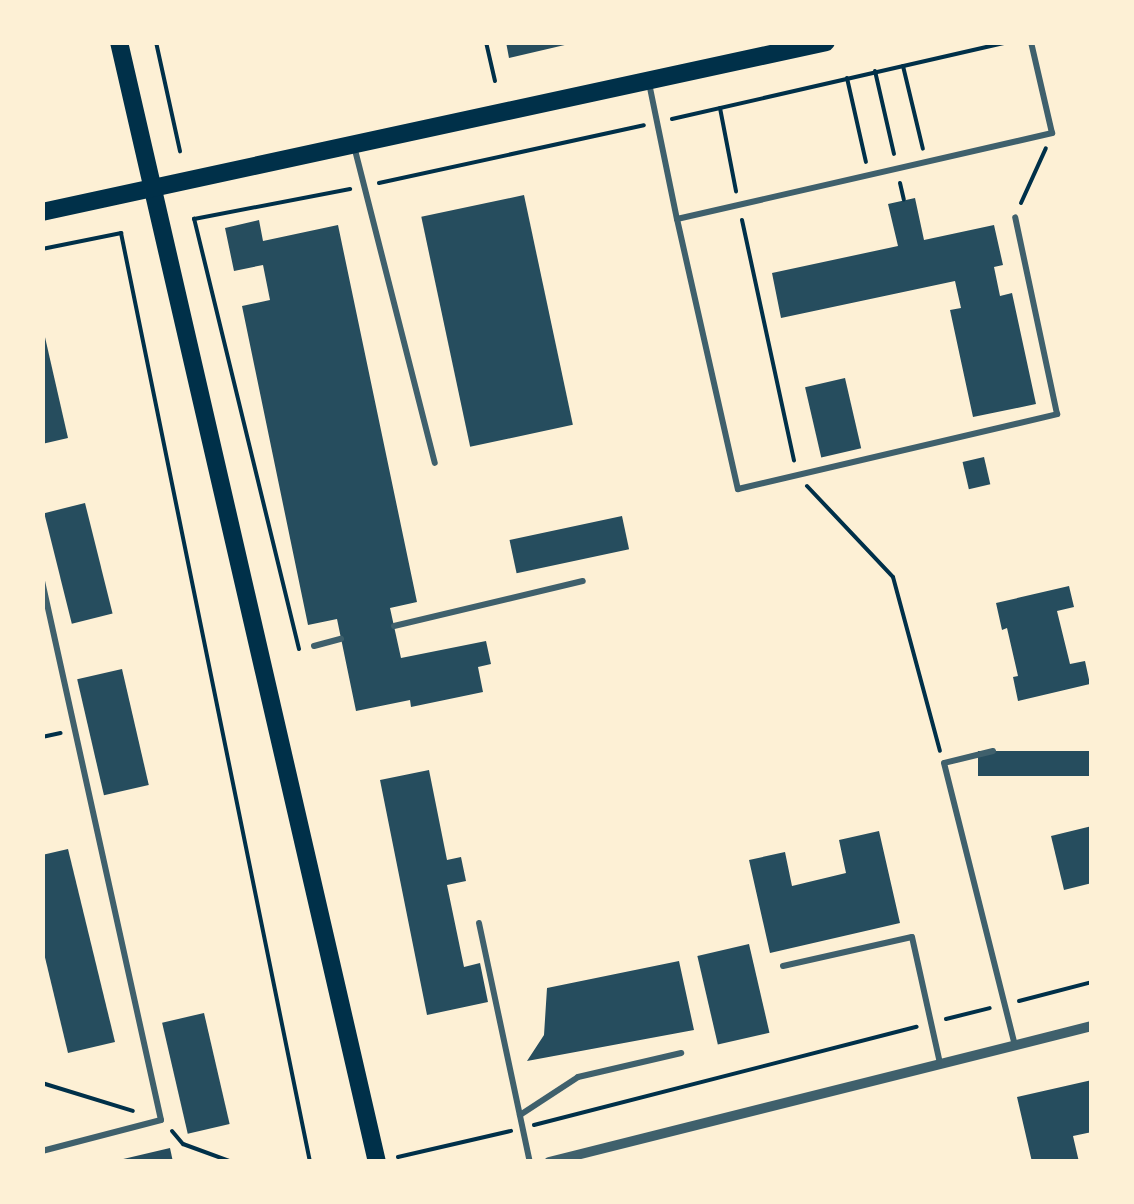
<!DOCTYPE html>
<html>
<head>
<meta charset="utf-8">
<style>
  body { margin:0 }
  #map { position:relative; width:1134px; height:1204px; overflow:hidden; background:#fdf0d5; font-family:"Exo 2",sans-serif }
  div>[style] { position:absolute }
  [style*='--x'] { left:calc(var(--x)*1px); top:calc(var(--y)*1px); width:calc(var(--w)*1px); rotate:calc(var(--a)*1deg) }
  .building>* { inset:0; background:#264d5e; transform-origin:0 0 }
  .path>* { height:4px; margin:-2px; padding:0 2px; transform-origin:2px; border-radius:2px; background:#003049 }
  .service>* { height:6px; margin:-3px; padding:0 3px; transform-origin:3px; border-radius:3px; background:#3f606c }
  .minor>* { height:10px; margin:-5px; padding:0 5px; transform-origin:5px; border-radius:5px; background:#3f606c }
  .secondary>* { height:18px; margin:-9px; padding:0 9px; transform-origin:9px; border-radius:9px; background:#003049 }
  span { translate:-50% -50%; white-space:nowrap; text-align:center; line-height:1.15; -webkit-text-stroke:8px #fdf0d5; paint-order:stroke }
  .frame { position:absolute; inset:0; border:45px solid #fdf0d5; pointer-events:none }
</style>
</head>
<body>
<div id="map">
  <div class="building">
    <i style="clip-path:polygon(506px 42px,569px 42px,569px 44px,509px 58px)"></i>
    <i style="left:524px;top:195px;width:235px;height:105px;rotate:78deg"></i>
    <i style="clip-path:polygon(915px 198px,924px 240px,994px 225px,1003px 265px,994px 267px,1000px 296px,1012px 293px,1036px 404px,973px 417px,950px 310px,961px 308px,955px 281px,781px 318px,772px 273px,898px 246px,888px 204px)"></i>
    <i style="clip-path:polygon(259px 220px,263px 241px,338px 225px,417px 602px,390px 608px,401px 658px,486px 641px,491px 664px,478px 667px,483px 692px,411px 707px,410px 700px,356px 711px,337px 619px,308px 625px,242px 306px,270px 300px,263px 265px,234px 271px,225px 228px)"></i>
    <i style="clip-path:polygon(42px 324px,68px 438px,42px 444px)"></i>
    <i style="left:845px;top:378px;width:72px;height:41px;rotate:77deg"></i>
    <i style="left:984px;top:457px;width:28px;height:22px;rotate:77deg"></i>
    <i style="left:85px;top:503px;width:114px;height:42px;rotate:76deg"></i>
    <i style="left:622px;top:516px;width:34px;height:115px;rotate:78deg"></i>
    <i style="clip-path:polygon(1069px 586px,1074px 607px,1057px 611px,1070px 664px,1085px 661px,1090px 684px,1018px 701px,1013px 677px,1018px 676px,1007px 628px,1002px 630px,996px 603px)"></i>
    <i style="left:122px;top:669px;width:119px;height:46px;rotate:77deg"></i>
    <i style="left:1092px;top:751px;width:25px;height:114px;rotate:90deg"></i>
    <i style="clip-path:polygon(429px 770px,447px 860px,461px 857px,466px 881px,447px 885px,464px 967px,480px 963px,488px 1002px,427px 1015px,380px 780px)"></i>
    <i style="clip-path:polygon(1092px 826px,1092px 883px,1064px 890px,1051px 836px)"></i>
    <i style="clip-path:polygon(879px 831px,900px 923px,770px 953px,749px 860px,785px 852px,792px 886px,846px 873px,839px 840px)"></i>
    <i style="clip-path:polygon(68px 849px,115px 1042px,68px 1053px,42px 945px,42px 855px)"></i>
    <i style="left:749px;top:944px;width:91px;height:53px;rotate:77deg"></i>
    <i style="clip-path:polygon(679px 961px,694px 1030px,527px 1061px,544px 1035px,547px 988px)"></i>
    <i style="left:204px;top:1013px;width:114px;height:43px;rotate:77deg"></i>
    <i style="clip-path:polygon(1092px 1080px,1092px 1132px,1073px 1136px,1079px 1162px,1032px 1162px,1017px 1097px)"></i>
    <i style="clip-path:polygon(170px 1148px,173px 1162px,119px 1162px,119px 1160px)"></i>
  </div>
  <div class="path">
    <i style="--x:156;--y:42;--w:112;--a:77.6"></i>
    <i style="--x:486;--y:42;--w:40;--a:77"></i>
    <i style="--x:903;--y:66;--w:85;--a:76.5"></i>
    <i style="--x:875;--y:71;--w:85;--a:77.1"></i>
    <i style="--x:847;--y:78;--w:86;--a:77.3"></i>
    <i style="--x:720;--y:108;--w:85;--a:79.1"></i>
    <i style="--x:672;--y:119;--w:346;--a:-12.9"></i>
    <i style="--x:379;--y:183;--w:271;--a:-12.3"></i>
    <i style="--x:900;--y:183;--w:17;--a:77"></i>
    <i style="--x:1021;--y:203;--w:60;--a:-65.6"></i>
    <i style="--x:742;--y:220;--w:246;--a:77.8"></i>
    <i style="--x:42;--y:249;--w:81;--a:-11.4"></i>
    <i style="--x:121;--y:233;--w:948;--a:78.5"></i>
    <i style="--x:807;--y:486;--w:125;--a:46.6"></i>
    <i style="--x:893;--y:577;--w:180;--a:74.9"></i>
    <i style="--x:299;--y:649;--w:443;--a:-103.7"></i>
    <i style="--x:194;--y:219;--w:159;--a:-10.9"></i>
    <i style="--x:42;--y:737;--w:19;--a:-12"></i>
    <i style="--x:1019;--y:1001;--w:75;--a:-14.6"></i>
    <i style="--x:946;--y:1019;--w:45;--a:-14"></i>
    <i style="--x:42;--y:1083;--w:95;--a:17.1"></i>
    <i style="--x:534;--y:1125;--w:395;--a:-14.4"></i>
    <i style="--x:172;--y:1131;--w:17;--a:50"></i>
    <i style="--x:183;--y:1144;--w:52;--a:20.2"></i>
    <i style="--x:398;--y:1157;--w:116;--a:-13"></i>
  </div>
  <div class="service">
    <i style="--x:649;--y:83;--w:139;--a:78.4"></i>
    <i style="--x:677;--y:219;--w:385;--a:-12.9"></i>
    <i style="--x:1052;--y:133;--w:93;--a:-103"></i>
    <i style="--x:354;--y:146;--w:327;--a:75.7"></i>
    <i style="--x:677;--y:219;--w:277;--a:77.3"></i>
    <i style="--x:738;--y:489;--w:328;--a:-13.2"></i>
    <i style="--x:1057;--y:414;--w:201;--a:-102"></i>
    <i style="--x:42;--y:581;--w:552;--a:77.55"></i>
    <i style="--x:161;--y:1120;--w:123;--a:165.4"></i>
    <i style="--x:394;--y:626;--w:194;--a:-13.4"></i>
    <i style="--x:314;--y:646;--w:28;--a:-15"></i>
    <i style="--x:993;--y:751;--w:50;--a:166.2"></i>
    <i style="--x:944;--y:763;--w:291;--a:75.9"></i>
    <i style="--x:479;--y:923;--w:244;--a:78"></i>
    <i style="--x:783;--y:966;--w:132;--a:-12.7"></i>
    <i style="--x:912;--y:937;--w:129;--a:77.5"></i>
    <i style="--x:520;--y:1115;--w:69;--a:-33.2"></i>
    <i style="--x:578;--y:1077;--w:106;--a:-13.1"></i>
  </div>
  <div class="minor">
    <i style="--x:549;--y:1162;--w:560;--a:-14.06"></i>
  </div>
  <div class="secondary">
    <i style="--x:119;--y:42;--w:1149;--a:77.03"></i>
    <i style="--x:42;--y:212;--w:802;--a:-12.23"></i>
  </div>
  <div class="frame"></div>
</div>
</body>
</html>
